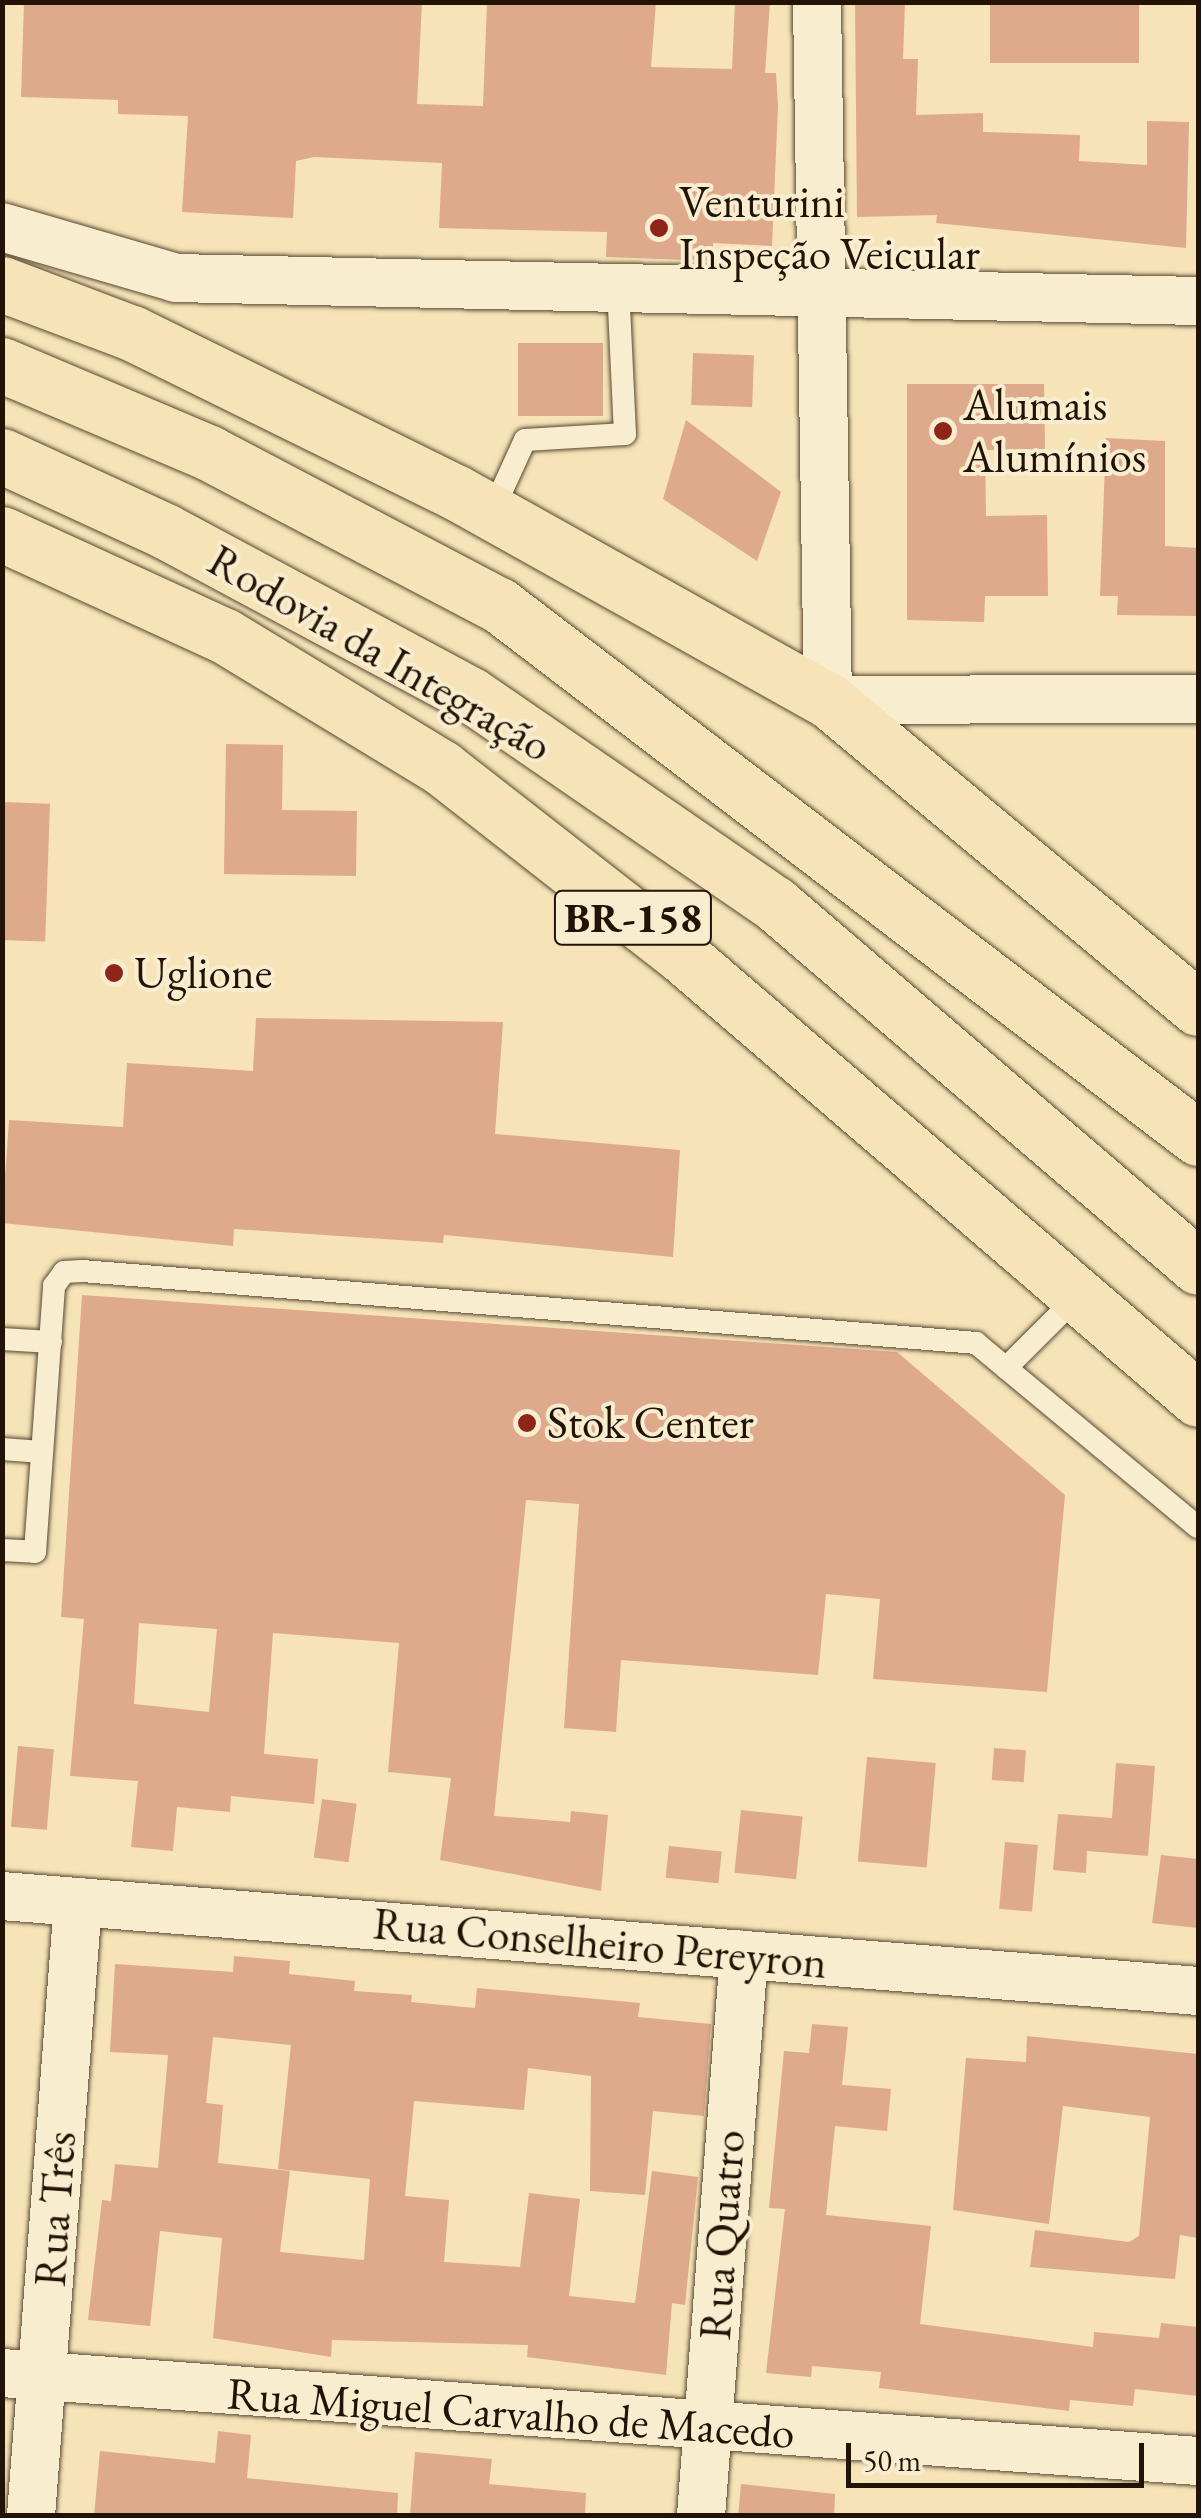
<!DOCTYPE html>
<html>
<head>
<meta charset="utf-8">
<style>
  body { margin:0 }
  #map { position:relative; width:1201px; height:2518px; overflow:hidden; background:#f6e3b7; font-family:"EB Garamond",serif }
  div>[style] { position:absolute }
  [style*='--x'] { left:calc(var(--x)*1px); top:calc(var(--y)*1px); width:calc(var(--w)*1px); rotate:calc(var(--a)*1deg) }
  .building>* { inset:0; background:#dfa98c; transform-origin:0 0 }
  .roads { filter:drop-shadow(0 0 2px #574732) drop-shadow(0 0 2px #574732) }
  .lane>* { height:22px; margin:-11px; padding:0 11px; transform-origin:11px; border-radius:11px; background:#f9edd0 }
  .street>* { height:48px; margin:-24px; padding:0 24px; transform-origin:24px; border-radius:24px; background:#f9edd0 }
  .highway>* { height:55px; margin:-27.5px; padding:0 27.5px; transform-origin:27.5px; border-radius:27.5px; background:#f6e3b7 }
  .dots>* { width:28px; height:28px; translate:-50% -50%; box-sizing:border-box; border:5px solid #f9edd0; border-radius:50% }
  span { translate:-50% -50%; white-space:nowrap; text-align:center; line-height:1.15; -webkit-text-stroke:8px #f9edd0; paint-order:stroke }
  .shield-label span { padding:2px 8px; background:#f9edd0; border:2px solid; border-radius:8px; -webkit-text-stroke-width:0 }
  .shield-label { font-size:42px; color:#221306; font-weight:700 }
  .poi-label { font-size:45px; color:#221306 }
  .left { translate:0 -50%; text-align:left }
  .street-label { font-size:45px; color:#221306 }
  .frame { position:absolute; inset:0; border:5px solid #221306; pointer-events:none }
  .scale { position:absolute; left:846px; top:2443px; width:298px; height:45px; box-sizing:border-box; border:5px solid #221306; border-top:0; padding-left:12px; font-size:30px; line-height:35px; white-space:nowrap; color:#221306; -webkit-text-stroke:8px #f9edd0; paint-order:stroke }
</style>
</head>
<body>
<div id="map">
  <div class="building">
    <i style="clip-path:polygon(24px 2px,422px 2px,417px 104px,483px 106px,487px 2px,656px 2px,651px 67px,732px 69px,735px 2px,770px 2px,765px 73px,776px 73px,778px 106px,772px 246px,713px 243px,713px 261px,606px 257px,607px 232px,439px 228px,442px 163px,314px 157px,296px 161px,293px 218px,182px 212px,188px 116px,118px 114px,118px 100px,21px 97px)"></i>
    <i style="clip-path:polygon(855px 2px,905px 2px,903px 59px,918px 59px,916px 115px,983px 113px,983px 132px,1080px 135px,1079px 161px,1147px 165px,1147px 121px,1189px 122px,1186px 248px,936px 223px,937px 215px,857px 217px)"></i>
    <i style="left:990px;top:2px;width:149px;height:61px"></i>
    <i style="left:518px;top:343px;width:85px;height:73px"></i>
    <i style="left:693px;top:353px;width:61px;height:52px;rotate:2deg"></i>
    <i style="clip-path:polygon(907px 384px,1044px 384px,1045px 449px,985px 450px,986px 516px,1047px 515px,1048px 596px,985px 596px,984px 622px,907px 620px)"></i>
    <i style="clip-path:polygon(686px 420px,781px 492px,757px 561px,663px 499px)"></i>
    <i style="clip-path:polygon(1106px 438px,1165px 441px,1165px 546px,1198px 548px,1198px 616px,1117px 615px,1118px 596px,1100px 596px)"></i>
    <i style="clip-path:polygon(226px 744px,283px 745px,282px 810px,357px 811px,356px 876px,224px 874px)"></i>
    <i style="left:2px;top:802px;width:48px;height:138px;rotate:2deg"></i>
    <i style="clip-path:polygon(256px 1018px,503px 1022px,495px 1134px,680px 1150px,673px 1257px,444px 1235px,443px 1243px,234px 1229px,233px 1246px,2px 1223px,9px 1120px,123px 1127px,127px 1063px,253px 1071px)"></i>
    <i style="clip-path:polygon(evenodd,82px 1295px,897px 1352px,1065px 1495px,1047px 1692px,873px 1679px,880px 1599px,826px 1594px,818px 1675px,621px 1660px,616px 1732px,564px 1728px,579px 1504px,526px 1500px,494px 1816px,570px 1822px,571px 1811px,608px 1815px,601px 1891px,440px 1860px,451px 1778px,388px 1772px,399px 1643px,273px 1633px,264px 1754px,318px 1759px,314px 1804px,231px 1796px,230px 1812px,177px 1807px,173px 1851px,131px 1847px,138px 1781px,70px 1776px,84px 1619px,61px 1617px,82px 1295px,139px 1623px,217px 1629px,209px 1712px,134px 1704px,139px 1623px)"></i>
    <i style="left:18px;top:1746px;width:36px;height:81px;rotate:5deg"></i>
    <i style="left:994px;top:1748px;width:32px;height:32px;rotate:4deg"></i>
    <i style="left:867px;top:1757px;width:69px;height:105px;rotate:5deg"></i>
    <i style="clip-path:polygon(1116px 1763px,1155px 1766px,1148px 1856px,1087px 1851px,1086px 1873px,1053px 1870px,1058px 1814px,1112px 1818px)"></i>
    <i style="left:322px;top:1799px;width:35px;height:59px;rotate:8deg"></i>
    <i style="left:741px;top:1810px;width:62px;height:63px;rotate:6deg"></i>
    <i style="left:1005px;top:1842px;width:33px;height:67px;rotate:5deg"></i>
    <i style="left:669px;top:1846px;width:53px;height:32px;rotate:6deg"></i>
    <i style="clip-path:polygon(1161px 1855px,1198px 1859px,1198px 1928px,1152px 1923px)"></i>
    <i style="clip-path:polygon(evenodd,234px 1956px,290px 1961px,289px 1974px,355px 1981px,354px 1991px,412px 1995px,411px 2002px,475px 2008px,477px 1988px,640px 2003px,638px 2017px,711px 2024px,704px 2116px,653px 2111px,645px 2195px,590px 2191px,591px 2076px,528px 2068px,524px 2110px,414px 2101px,405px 2196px,449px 2200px,444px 2262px,520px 2267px,529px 2193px,580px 2199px,569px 2296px,635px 2303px,652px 2171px,698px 2177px,685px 2305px,672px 2303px,666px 2375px,527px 2357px,528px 2345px,332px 2340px,331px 2357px,213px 2338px,222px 2238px,160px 2231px,150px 2326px,88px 2320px,102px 2200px,111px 2201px,115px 2164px,158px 2168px,168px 2055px,110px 2052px,115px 1964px,233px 1972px,234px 1956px,213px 2037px,291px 2045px,278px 2169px,370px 2179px,364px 2260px,280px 2252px,290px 2171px,218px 2163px,223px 2105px,206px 2103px,213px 2037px)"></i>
    <i style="clip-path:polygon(812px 2024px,848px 2027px,842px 2085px,891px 2089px,887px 2131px,835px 2126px,826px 2215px,931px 2226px,920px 2324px,1093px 2347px,1094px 2332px,1159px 2338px,1161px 2323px,1198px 2327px,1198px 2396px,1135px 2389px,1133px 2406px,1070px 2400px,1069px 2411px,879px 2388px,881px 2372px,812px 2366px,811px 2377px,766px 2373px,785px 2209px,769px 2208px,784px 2051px,809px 2053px)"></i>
    <i style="clip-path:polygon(1027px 2036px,1198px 2054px,1198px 2238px,1180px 2235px,1175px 2279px,1030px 2267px,1035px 2230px,1129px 2242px,1139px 2236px,1150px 2117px,1063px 2106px,1049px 2224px,953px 2210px,966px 2058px,1026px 2062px)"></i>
    <i style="clip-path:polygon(218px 2431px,251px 2435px,247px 2478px,398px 2493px,397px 2516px,94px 2516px,100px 2451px,215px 2463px)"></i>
    <i style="clip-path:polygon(415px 2452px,492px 2459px,489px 2484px,586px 2493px,585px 2516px,410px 2516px)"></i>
    <i style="clip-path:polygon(741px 2484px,835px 2494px,834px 2516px,738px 2516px)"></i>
  </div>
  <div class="roads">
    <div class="lane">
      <i style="--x:492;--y:512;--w:79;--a:-65.4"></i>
      <i style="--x:525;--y:440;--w:100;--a:-3.4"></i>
      <i style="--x:625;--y:434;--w:146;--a:-92.7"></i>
      <i style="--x:2;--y:1339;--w:49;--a:3.5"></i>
      <i style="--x:1006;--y:1368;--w:99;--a:-45"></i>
      <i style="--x:2;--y:1449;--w:40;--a:4.3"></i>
      <i style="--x:2;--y:1550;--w:33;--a:3"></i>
      <i style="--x:35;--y:1552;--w:267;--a:-85.9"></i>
      <i style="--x:54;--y:1286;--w:17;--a:-54"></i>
      <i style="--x:64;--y:1272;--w:18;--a:-3"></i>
      <i style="--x:82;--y:1271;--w:897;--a:4.6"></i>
      <i style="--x:976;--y:1343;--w:288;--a:39.7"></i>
    </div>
    <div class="street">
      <i style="--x:817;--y:2;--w:698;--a:89.1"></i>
      <i style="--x:828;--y:700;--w:370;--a:-0.2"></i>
      <i style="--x:2;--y:227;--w:181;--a:16.3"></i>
      <i style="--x:176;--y:278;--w:1022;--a:1.29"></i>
      <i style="--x:2;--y:1896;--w:1200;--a:4.54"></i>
      <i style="--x:2;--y:2373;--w:1199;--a:4.21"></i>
      <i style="--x:31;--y:2516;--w:616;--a:-85.62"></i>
      <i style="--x:701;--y:2516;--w:563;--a:-85.62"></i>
    </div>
    <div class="highway">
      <i style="--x:2;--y:284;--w:139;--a:20.7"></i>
      <i style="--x:132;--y:333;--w:362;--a:26.2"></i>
      <i style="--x:457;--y:493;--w:425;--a:29.2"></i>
      <i style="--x:828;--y:700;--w:481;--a:39.8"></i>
      <i style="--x:2;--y:365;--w:225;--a:23"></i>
      <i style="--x:209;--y:453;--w:327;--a:27.7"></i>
      <i style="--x:499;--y:605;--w:879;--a:37.33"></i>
      <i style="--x:2;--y:456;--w:179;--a:24.7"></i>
      <i style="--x:165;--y:531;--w:347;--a:28.2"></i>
      <i style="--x:471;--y:695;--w:369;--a:34.5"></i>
      <i style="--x:775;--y:904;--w:557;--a:40.63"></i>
      <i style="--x:2;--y:534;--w:245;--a:24.6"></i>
      <i style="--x:225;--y:636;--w:254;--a:31.3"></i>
      <i style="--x:442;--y:768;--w:301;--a:38"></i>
      <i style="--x:679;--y:953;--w:684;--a:40.67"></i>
    </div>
  </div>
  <div class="dots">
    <i style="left:659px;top:228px;background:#8f2418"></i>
    <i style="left:943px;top:431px;background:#8f2418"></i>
    <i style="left:114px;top:973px;background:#8f2418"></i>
    <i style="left:527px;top:1423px;background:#8f2418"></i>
  </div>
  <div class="shield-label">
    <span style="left:633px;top:918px">BR-158</span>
  </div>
  <div class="poi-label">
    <span class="left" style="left:679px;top:228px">Venturini<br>Inspeção Veicular</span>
    <span class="left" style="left:963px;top:431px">Alumais<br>Alumínios</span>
    <span class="left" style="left:134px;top:973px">Uglione</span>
    <span class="left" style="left:547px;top:1423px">Stok Center</span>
  </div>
  <div class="street-label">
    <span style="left:380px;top:653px;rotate:30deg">Rodovia da Integração</span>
    <span style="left:600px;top:1943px;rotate:5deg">Rua Conselheiro Pereyron</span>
    <span style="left:55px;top:2209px;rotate:-86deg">Rua Três</span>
    <span style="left:722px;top:2235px;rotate:-86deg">Rua Quatro</span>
    <span style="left:511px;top:2413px;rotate:4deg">Rua Miguel Carvalho de Macedo</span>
  </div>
  <div class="frame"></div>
  <div class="scale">50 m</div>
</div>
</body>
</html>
